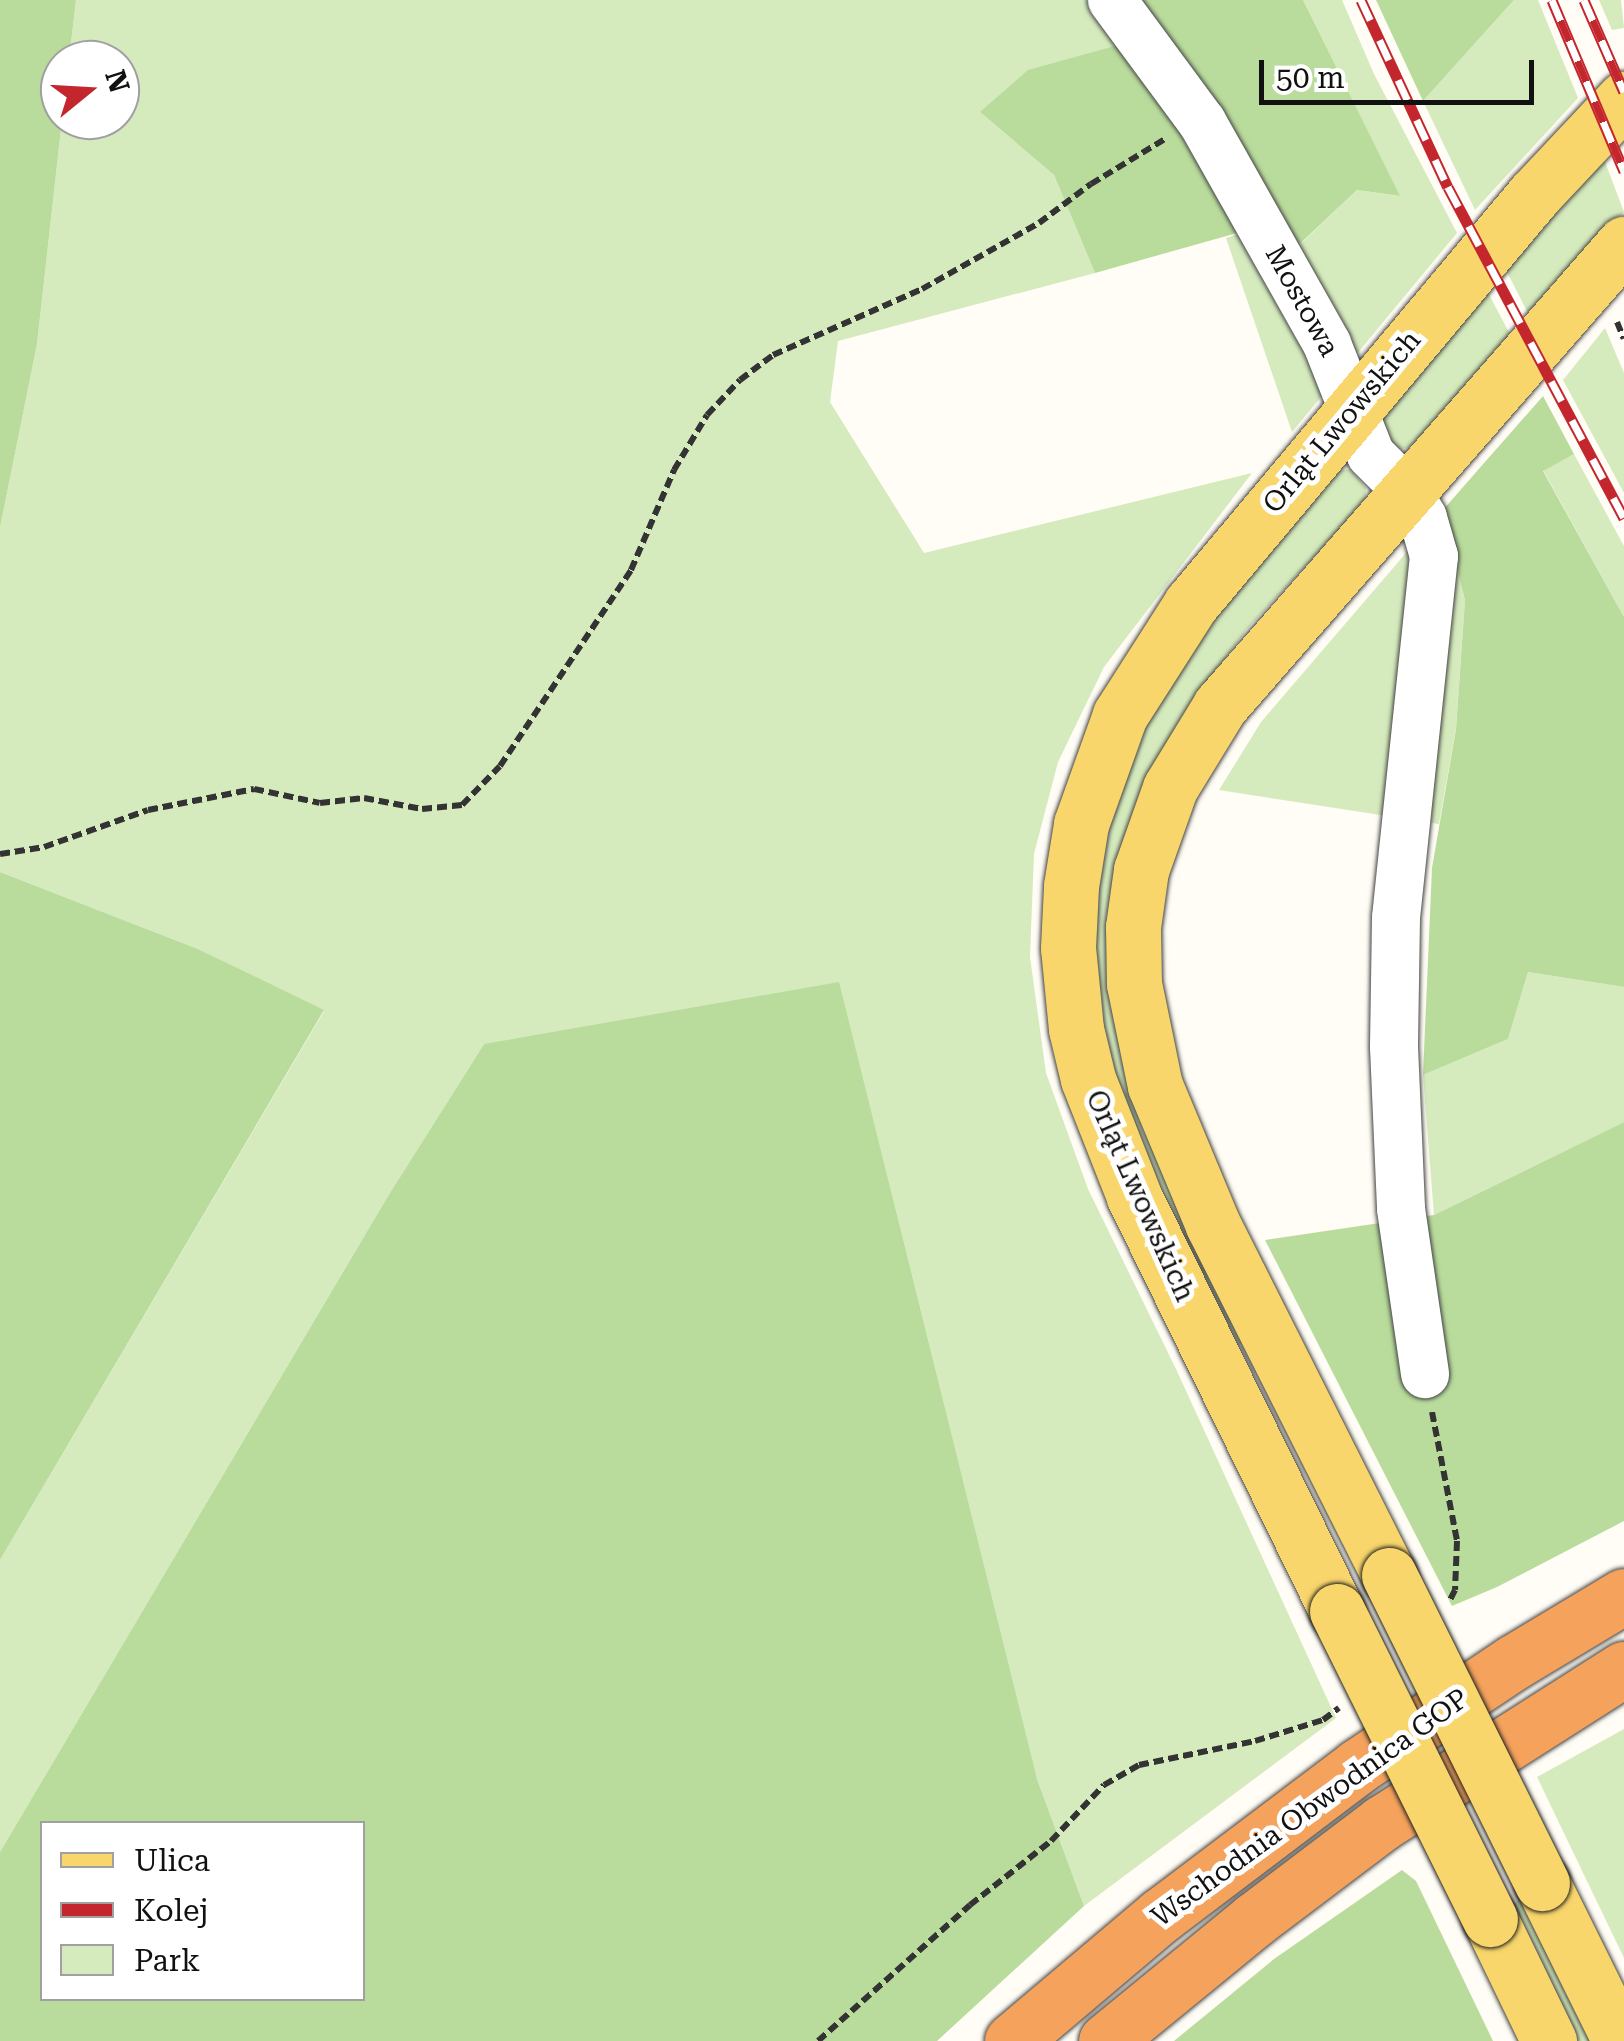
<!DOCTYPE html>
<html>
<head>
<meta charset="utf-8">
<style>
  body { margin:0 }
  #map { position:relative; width:1624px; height:2041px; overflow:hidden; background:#fffdf5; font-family:"Roboto Serif",serif }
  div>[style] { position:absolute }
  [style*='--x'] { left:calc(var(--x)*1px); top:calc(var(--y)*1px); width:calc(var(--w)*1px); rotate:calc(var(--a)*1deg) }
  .green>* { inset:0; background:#d5ebbd }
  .forest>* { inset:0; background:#b9dc9c }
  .path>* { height:6px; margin-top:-3px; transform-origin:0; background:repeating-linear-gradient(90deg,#333 0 10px,transparent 0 15px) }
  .roads { filter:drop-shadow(0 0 2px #444) drop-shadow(0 0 2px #444) }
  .minor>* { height:48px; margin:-24px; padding:0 24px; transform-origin:24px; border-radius:24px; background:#fff }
  .major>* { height:55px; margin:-27.5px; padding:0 27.5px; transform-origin:27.5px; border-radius:27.5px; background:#f9d66b }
  .highway>* { height:55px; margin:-27.5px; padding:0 27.5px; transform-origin:27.5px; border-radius:27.5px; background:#f5a25d }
  .rail>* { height:11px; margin-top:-5.5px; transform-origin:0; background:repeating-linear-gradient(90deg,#fff 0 22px,#c4262e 0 44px); box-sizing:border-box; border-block:2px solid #c4262e }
  .bridges { filter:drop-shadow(0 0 2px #222) drop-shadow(0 0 2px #222) }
  .major-bridge>* { height:55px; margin:-27.5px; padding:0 27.5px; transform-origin:27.5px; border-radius:27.5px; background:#f9d66b }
  span { translate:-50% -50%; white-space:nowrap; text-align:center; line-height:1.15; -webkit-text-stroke:10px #fff; paint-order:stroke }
  .street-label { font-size:28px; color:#111 }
  .legend { position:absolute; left:40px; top:1821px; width:325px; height:180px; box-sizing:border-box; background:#fff; border:2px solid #a0a0a0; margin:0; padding:12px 18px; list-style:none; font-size:30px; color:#111 }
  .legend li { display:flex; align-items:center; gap:20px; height:50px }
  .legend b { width:50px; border:2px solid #a0a0a0 }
  .north { position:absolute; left:40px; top:40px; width:100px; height:100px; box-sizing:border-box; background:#fff; border:2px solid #a0a0a0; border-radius:50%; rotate:72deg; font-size:28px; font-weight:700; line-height:40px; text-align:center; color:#111 }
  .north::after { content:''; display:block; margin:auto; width:35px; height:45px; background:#c4262e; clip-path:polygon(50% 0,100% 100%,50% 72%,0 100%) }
  .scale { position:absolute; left:1259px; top:60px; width:275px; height:45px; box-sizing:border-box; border:5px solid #111; border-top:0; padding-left:12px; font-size:30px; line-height:35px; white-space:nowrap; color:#111; -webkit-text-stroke:8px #fff; paint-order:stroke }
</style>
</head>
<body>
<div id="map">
  <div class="green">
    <i style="clip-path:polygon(76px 0,1124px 0,1151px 36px,980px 112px,1054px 175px,1095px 273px,838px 341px,830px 402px,924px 553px,1252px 473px,1104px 667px,1058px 762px,1034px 854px,1030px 957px,1046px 1073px,1088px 1189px,1176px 1369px,1336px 1718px,1084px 1906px,1037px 1779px,484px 1044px,388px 1196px,0 1852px,0 1560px,324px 1011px,198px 949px,0 872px,0 528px,37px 344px,62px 120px,120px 120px,120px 60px,69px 60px)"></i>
    <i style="clip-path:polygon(1303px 0,1342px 0,1374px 74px,1457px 233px,1292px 432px,1226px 238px,1270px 224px,1288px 256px,1357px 190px,1399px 196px)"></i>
    <i style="clip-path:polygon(1514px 0,1538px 0,1578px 98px,1475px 210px,1423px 101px)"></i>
    <i style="clip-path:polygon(1599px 0,1621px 0,1624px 28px,1612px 30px)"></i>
    <i style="clip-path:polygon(1602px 154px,1624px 212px,1532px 321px,1503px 264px)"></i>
    <i style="clip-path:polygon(1485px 287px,1513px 340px,1417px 447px,1393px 450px,1383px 442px,1381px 410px)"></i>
    <i style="clip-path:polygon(1605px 328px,1624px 373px,1624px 493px,1563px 380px)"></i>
    <i style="clip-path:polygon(1574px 454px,1624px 546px,1624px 617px,1543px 470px)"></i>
    <i style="clip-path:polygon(1350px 469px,1366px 488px,1365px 502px,1248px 628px,1196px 697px,1125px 1073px,1143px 1131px,1246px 1341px,1233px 1348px,1129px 1131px,1098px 1022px,1092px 910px,1117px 783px,1172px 668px,1332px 471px)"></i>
    <i style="clip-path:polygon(1442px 511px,1465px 600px,1456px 728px,1439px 824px,1219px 790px,1261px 722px)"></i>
    <i style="clip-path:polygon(1528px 972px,1624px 987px,1624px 1122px,1434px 1215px,1423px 1075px,1508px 1039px)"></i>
    <i style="clip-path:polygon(1624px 1729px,1624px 1958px,1537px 1777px)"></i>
    <i style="clip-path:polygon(1522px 1897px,1593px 2041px,1577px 2041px,1512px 1905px)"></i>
  </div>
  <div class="forest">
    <i style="clip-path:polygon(0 0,76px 0,69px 60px,60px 60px,62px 120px,37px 344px,0 528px)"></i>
    <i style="clip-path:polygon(1124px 0,1303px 0,1400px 196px,1357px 190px,1287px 256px,1269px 224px,1095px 273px,1054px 175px,980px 112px,1028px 70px,1151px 36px)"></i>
    <i style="clip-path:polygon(1376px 0,1514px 0,1423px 101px)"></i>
    <i style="clip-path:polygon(1543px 396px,1574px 454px,1543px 471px,1624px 617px,1624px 987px,1528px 972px,1508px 1039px,1423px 1075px,1432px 868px,1456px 729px,1465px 600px,1442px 511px)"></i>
    <i style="clip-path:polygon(0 872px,198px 949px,324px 1010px,0 1560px)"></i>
    <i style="clip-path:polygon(evenodd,839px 982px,1037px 1779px,1084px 1906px,937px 2041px,0 2041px,0 1852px,388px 1196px,484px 1044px,839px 982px,42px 1824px,362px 1824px,362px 1998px,42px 1998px,42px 1824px)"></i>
    <i style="clip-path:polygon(1624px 1122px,1624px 1521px,1497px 1587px,1452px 1606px,1265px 1240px,1434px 1215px)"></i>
    <i style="clip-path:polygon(1402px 1870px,1416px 1881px,1493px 2041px,1174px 2041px,1274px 1959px)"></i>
  </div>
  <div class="path">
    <i style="--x:1617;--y:322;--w:18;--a:68"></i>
    <i style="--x:0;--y:854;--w:45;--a:-9"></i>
    <i style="--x:44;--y:847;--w:110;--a:-19.6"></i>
    <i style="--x:148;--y:810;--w:108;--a:-11.2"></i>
    <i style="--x:254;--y:789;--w:67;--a:12"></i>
    <i style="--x:320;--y:803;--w:44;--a:-6.5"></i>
    <i style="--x:364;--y:798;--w:59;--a:10.7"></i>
    <i style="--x:422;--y:809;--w:40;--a:-5.7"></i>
    <i style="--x:462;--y:805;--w:54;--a:-45.7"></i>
    <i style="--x:500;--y:766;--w:236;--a:-56.2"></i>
    <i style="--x:631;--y:570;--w:109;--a:-66.7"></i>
    <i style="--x:674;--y:470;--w:64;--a:-59"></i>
    <i style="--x:707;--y:415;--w:48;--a:-46.7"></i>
    <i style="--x:740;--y:380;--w:41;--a:-37.1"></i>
    <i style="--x:773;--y:355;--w:163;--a:-23.9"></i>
    <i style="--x:922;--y:289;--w:134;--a:-29.4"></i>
    <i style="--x:1039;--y:223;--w:65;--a:-36.9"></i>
    <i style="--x:1091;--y:184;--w:87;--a:-31.3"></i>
    <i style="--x:1432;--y:1412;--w:131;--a:79"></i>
    <i style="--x:1457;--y:1541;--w:49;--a:92.3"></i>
    <i style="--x:1455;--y:1590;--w:11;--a:117"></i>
    <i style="--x:818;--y:2041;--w:204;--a:-41.8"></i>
    <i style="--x:970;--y:1905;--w:103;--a:-38.3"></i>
    <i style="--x:1051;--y:1841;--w:77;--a:-46.6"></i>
    <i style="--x:1104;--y:1785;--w:40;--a:-29.7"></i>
    <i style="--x:1139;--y:1765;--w:118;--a:-11.7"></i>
    <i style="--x:1255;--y:1741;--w:71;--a:-17.2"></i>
    <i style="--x:1323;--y:1720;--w:20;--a:-37"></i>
  </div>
  <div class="roads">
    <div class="minor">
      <i style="--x:1112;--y:0;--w:152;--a:53.6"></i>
      <i style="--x:1202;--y:122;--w:255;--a:60.6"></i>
      <i style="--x:1327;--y:344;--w:119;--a:68.4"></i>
      <i style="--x:1371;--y:455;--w:51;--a:45"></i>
      <i style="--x:1407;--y:491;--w:31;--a:59"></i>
      <i style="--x:1423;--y:518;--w:40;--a:74"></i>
      <i style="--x:1434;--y:556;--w:364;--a:96"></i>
      <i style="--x:1396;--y:918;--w:129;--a:90.9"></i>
      <i style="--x:1394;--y:1047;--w:162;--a:87.5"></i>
      <i style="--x:1401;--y:1209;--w:167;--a:81.7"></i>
    </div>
    <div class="major">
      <i style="--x:1389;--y:1575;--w:392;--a:-116.7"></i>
      <i style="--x:1213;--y:1225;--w:151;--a:-112.6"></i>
      <i style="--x:1155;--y:1086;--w:104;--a:-101.6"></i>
      <i style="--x:1134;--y:984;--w:57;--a:-91"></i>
      <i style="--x:1133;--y:927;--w:58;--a:-82"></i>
      <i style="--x:1141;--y:870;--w:87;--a:-70.5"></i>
      <i style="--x:1170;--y:788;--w:96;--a:-58.6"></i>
      <i style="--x:1220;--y:706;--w:614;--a:-48.83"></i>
      <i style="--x:1337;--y:1611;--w:462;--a:-116.1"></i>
      <i style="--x:1134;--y:1196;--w:126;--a:-111.5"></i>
      <i style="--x:1088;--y:1079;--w:51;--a:-103.5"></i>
      <i style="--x:1076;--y:1029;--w:81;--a:-95.6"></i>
      <i style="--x:1068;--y:948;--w:62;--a:-87.2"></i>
      <i style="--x:1071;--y:886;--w:63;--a:-80.8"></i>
      <i style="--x:1081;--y:824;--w:116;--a:-70.3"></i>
      <i style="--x:1120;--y:715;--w:132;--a:-57.4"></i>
      <i style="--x:1191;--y:604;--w:534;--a:-50.02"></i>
      <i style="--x:1534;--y:195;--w:132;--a:-46.8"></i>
      <i style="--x:1542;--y:1883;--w:176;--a:63.7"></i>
      <i style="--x:1490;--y:1919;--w:136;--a:64.2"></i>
    </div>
    <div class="highway">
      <i style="--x:1012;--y:2041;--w:194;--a:-40.2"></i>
      <i style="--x:1160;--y:1916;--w:248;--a:-37.1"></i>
      <i style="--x:1358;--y:1766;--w:187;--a:-33.7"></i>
      <i style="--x:1514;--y:1662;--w:128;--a:-31"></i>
      <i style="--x:1106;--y:2041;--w:193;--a:-39.3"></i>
      <i style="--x:1255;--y:1919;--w:159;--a:-37.1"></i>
      <i style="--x:1382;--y:1823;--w:287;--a:-32.5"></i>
    </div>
  </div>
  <div class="rail">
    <i style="--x:1361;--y:0;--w:206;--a:65.1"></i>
    <i style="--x:1448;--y:187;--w:375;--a:62"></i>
    <i style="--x:1552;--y:0;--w:186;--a:67.2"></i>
    <i style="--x:1584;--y:0;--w:100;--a:66.5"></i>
  </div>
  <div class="bridges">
    <div class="major-bridge">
      <i style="--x:1389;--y:1575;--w:344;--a:63.6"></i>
      <i style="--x:1337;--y:1611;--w:344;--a:63.6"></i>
    </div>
  </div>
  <div class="street-label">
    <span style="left:1302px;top:301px;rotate:61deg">Mostowa</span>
    <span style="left:1342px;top:422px;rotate:-50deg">Orląt Lwowskich</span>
    <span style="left:1140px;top:1196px;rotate:66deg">Orląt Lwowskich</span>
    <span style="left:1310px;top:1808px;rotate:-36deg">Wschodnia Obwodnica GOP</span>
  </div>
  <ul class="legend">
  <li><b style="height:12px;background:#f9d66b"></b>Ulica</li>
  <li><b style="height:12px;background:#c4262e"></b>Kolej</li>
  <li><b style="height:28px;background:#d5ebbd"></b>Park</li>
  </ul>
  <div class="north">N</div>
  <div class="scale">50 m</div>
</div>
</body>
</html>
